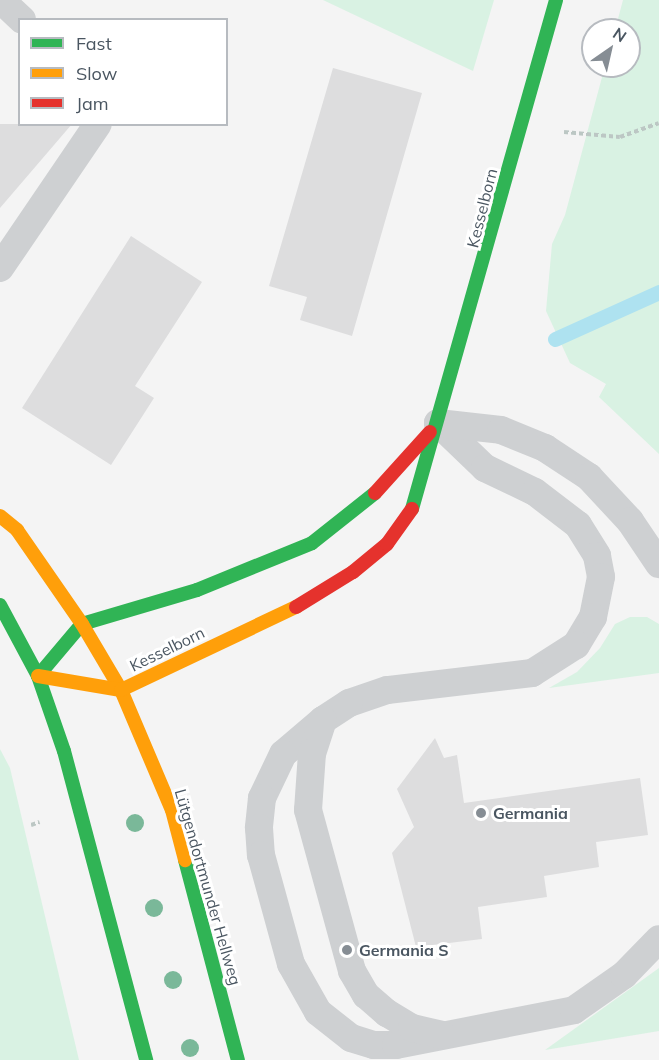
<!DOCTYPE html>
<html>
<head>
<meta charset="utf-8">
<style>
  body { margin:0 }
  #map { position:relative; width:659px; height:1060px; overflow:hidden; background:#f4f4f4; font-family:Mulish,sans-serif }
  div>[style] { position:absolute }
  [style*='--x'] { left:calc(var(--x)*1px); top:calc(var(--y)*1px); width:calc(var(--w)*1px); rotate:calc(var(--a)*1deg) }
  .green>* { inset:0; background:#d9f2e3 }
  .stream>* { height:15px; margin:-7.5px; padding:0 7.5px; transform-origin:7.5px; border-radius:7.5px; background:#aee2f0 }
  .building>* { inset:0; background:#ddddde }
  .path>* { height:4px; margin-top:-2px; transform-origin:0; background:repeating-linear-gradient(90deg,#bcc7c4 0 4.5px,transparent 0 7.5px) }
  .lane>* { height:28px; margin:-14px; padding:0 14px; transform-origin:14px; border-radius:14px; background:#ced0d2 }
  .fast>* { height:14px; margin:-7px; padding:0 7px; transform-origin:7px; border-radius:7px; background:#30b455 }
  .slow>* { height:14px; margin:-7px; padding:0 7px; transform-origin:7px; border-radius:7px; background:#ff9f0a }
  .jam>* { height:14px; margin:-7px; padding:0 7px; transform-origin:7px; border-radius:7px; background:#e5322d }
  .trees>* { width:18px; height:18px; margin:-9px; border-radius:50%; background:#7ab899 }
  .dots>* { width:16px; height:16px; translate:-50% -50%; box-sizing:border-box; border:3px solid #fff; border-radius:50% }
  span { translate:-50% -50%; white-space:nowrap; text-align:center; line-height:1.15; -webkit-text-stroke:6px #fff; paint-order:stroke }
  .street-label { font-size:16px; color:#4a5661 }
  .poi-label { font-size:16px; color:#4a5661; font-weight:700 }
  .left { translate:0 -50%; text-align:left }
  .legend { position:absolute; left:18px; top:18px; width:210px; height:108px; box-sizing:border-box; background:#fff; border:2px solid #b7bbc0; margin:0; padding:8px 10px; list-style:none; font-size:18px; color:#4a5661 }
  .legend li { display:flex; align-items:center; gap:12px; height:30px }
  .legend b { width:30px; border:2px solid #b7bbc0 }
  .north { position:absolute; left:581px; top:18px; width:60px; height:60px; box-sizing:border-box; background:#fff; border:2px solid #b7bbc0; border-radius:50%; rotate:34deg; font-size:16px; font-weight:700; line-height:24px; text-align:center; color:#4a5661 }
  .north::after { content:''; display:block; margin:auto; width:21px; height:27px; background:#868d94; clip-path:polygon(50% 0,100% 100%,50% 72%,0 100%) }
</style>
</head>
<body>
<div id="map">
  <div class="green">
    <i style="clip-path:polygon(323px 0,494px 0,473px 71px)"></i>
    <i style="clip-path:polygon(623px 0,659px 0,659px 454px,599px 397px,606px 384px,570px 363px,546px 311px,552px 244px,565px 215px,605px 66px,629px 66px,629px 30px,615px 30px)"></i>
    <i style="clip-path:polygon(630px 617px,647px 617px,659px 624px,659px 673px,549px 688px,577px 672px,600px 648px,615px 624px)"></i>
    <i style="clip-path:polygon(0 749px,10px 768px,79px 1060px,0 1060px)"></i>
    <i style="clip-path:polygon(659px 968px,659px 1031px,545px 1050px)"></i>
  </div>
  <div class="stream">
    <i style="--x:555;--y:339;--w:114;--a:-24.3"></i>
  </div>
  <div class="building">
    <i style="clip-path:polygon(333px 68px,422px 93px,352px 336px,300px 320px,307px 297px,269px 286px)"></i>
    <i style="clip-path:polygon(0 124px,72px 124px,0 208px)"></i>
    <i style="clip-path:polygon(131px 236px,202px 282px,135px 386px,154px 398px,111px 465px,22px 408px)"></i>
    <i style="clip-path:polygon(435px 738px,444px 758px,457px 755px,464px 803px,640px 778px,648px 835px,596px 842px,599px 867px,544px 876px,547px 897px,478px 907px,482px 939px,416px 947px,392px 853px,414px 827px,397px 789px)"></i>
  </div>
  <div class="path">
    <i style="--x:564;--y:132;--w:56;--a:5.1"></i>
    <i style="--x:620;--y:137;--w:41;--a:-19.7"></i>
    <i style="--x:31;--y:825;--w:9;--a:-18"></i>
  </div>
  <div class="lane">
    <i style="--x:0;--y:4;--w:4;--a:-34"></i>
    <i style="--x:3;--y:2;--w:26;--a:43"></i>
    <i style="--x:0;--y:268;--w:174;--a:-55.8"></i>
    <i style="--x:438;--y:423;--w:65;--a:43.8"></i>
    <i style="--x:485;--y:468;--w:55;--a:25.6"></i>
    <i style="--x:535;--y:492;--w:54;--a:37.5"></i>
    <i style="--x:578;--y:525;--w:36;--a:58"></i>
    <i style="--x:597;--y:556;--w:21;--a:79"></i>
    <i style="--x:601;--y:577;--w:41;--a:101.3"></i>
    <i style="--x:593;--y:617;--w:33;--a:121"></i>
    <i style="--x:576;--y:645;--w:52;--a:147.5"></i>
    <i style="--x:532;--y:673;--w:146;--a:173.3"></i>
    <i style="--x:387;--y:690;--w:40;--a:161.1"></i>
    <i style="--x:349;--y:703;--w:31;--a:147"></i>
    <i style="--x:323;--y:720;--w:52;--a:139.6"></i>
    <i style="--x:283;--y:754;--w:49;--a:115.5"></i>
    <i style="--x:262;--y:798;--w:30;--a:96"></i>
    <i style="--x:259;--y:828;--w:27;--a:86"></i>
    <i style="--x:261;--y:855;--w:113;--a:74.6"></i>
    <i style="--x:291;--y:964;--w:55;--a:60.6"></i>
    <i style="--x:318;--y:1012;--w:42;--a:38.2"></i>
    <i style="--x:351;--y:1038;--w:24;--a:17"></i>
    <i style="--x:374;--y:1045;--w:22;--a:0"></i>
    <i style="--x:396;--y:1045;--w:181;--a:-11.1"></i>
    <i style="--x:574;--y:1010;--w:61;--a:-35"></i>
    <i style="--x:624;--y:975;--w:50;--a:-45.8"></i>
    <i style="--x:438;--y:423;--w:63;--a:6.3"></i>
    <i style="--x:501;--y:430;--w:48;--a:22.2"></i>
    <i style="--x:545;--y:448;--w:53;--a:33.4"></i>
    <i style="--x:589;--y:477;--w:60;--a:47"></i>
    <i style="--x:630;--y:521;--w:52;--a:56"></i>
    <i style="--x:323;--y:720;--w:35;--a:108"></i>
    <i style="--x:312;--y:753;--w:57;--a:94"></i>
    <i style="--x:308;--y:810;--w:167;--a:74.7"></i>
    <i style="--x:352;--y:971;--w:28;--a:60"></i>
    <i style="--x:366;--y:995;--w:28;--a:41"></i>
    <i style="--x:387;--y:1013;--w:29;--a:31"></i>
    <i style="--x:412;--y:1028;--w:31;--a:13"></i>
  </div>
  <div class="fast">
    <i style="--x:412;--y:509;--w:529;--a:-74.2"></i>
    <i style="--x:0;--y:605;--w:81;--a:61.8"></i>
    <i style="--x:38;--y:676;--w:79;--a:70.9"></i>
    <i style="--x:64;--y:751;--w:320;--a:75.1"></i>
    <i style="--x:38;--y:676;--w:68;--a:-49.8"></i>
    <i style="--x:82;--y:624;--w:120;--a:-16.5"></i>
    <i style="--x:197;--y:590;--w:124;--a:-22.2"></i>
    <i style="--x:312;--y:543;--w:80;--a:-38.4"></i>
    <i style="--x:185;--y:860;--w:207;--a:75.2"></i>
  </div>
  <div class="slow">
    <i style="--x:0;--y:516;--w:22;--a:39"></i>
    <i style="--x:17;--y:530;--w:114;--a:55.3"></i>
    <i style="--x:82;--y:624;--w:77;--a:59.4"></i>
    <i style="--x:121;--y:690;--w:130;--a:67"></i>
    <i style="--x:172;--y:810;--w:52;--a:75.4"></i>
    <i style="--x:38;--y:676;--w:84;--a:9.6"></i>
    <i style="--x:121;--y:690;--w:194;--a:-25.4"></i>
  </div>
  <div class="jam">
    <i style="--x:375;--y:493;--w:82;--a:-48"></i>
    <i style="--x:296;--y:607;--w:67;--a:-31.6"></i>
    <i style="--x:353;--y:572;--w:44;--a:-39.5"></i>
    <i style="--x:387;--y:544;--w:43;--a:-54.5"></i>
  </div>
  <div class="trees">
    <i style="left:135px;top:823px"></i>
    <i style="left:154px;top:908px"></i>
    <i style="left:173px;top:980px"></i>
    <i style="left:190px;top:1048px"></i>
  </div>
  <div class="dots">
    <i style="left:481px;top:813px;background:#868d94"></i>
    <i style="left:347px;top:950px;background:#868d94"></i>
  </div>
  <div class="street-label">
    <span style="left:482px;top:208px;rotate:-76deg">Kesselborn</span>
    <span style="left:167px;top:649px;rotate:-26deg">Kesselborn</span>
    <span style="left:208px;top:887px;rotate:74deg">Lütgendortmunder Hellweg</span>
  </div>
  <div class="poi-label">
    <span class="left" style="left:493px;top:813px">Germania</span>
    <span class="left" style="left:359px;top:950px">Germania S</span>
  </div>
  <ul class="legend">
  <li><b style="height:8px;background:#30b455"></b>Fast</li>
  <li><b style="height:8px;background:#ff9f0a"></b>Slow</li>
  <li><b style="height:8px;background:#e5322d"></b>Jam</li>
  </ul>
  <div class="north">N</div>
</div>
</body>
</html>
